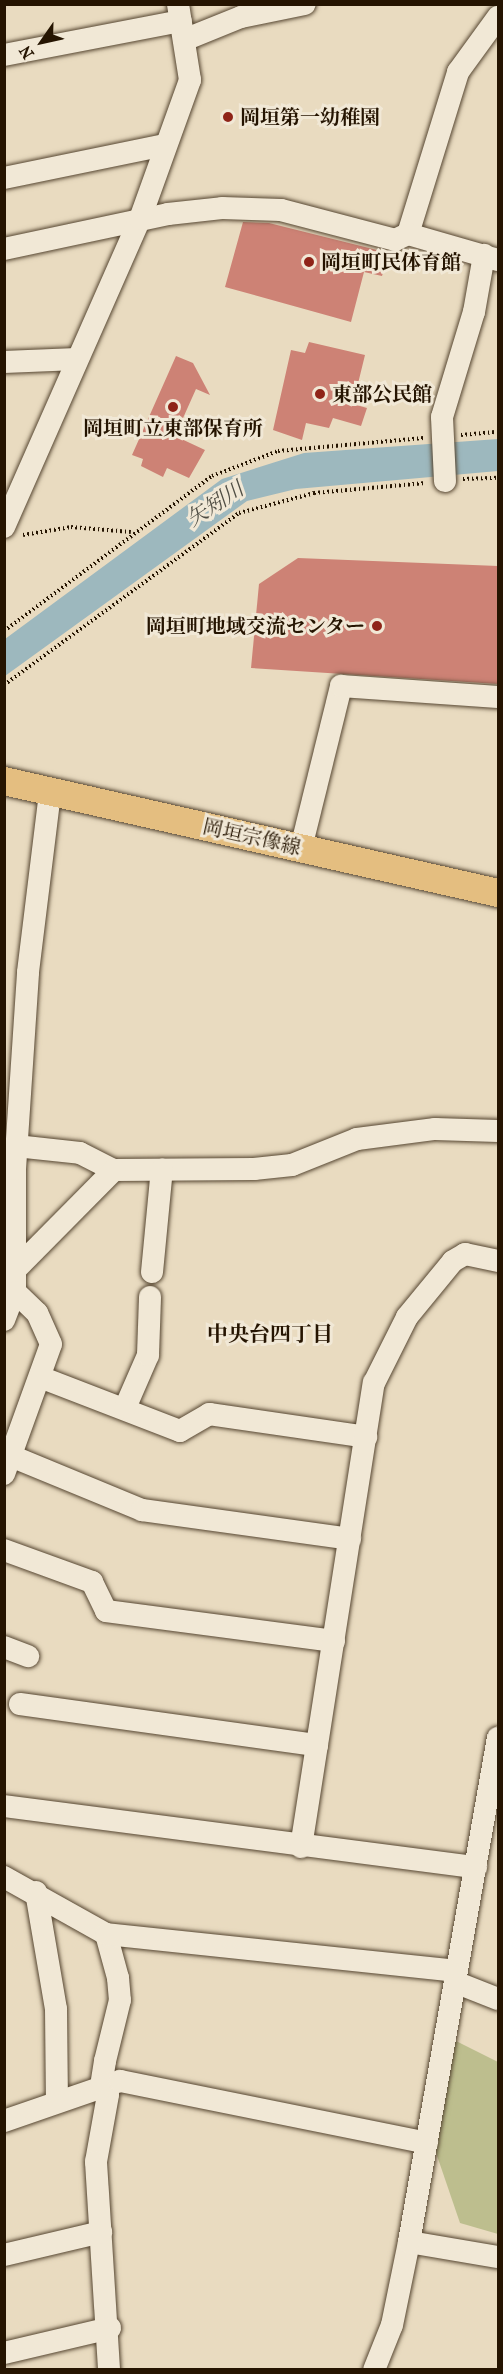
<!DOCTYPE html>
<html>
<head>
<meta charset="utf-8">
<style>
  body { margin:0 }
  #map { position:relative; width:503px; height:2374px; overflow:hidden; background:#e9dbc0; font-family:"IM FELL French Canon","Noto Serif JP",serif }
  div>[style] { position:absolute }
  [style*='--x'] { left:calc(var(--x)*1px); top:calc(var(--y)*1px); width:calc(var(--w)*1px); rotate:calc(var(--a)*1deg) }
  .green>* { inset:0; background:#bdbe8e }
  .water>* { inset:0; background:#9db8be }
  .building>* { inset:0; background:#cd8275 }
  .path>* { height:4px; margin-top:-2px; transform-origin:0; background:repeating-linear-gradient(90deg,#251401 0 1.5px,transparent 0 4.5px) }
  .roads { filter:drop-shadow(0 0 2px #564631) drop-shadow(0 0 2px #564631) }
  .minor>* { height:22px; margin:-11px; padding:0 11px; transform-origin:11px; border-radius:11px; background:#f1e8d6 }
  .major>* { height:28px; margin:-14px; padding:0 14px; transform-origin:14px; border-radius:14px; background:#e4be80 }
  .dots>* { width:16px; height:16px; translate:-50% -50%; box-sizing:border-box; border:3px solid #f1e8d6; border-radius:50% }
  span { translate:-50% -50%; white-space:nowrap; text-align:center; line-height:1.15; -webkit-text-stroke:6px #f1e8d6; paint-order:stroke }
  .poi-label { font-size:20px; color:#251401; font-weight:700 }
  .left { translate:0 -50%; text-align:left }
  .right { translate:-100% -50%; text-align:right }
  .street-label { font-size:20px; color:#251401 }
  .water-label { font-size:21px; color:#4f4d43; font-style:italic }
  .neighbourhood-label { font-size:21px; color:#251401; font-weight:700 }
  .frame { position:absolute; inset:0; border:6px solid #251401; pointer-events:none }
  .north { position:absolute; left:12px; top:12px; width:60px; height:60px; -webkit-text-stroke:4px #f1e8d6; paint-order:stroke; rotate:236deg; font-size:16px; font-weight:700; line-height:24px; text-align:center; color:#251401 }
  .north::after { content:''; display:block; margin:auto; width:21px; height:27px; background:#251401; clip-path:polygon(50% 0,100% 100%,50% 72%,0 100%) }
</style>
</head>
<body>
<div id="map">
  <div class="green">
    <i style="clip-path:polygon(450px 2038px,498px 2062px,498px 2234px,460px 2223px,433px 2144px)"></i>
  </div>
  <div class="water">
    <i style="clip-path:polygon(498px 439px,498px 471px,296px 489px,247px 501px,5px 676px,5px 639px,222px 479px,304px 453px)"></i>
  </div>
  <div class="building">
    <i style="clip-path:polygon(243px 222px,269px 223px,389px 253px,382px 276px,364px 272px,351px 322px,225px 287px)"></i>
    <i style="clip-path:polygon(309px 342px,365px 355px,353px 404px,367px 408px,361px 426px,333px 418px,329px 428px,306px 423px,302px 440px,273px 430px,291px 350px,305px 353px)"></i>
    <i style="clip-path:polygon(176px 356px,193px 363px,210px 395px,196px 389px,175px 436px,205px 450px,189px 478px,167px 468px,163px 477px,141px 466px,143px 459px,132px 455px)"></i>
    <i style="clip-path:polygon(298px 558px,498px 566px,498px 684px,251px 668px,259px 584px)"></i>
  </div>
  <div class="path">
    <i style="--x:461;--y:435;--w:37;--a:-5"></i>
    <i style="--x:463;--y:479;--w:35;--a:-2"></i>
    <i style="--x:23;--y:535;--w:49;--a:-9.5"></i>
    <i style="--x:71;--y:527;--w:60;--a:4.8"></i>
    <i style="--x:4;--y:631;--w:259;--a:-36.7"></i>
    <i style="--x:212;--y:476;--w:71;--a:-20.7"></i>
    <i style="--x:278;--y:451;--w:146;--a:-5.1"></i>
    <i style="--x:4;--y:685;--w:291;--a:-36.2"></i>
    <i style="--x:239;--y:513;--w:78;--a:-14.9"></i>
    <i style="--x:314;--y:493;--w:112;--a:-5.1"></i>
  </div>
  <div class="roads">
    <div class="minor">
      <i style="--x:184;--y:40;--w:61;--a:-22"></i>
      <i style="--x:241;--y:17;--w:65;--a:-11.5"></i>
      <i style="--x:4;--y:55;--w:180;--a:-10.9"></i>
      <i style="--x:4;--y:178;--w:164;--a:-11.6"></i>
      <i style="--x:408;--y:234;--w:170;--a:-72.8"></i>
      <i style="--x:458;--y:72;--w:68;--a:-54"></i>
      <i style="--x:4;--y:249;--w:168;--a:-12"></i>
      <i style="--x:168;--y:214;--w:54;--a:-6.3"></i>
      <i style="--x:222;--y:208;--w:59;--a:1.9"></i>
      <i style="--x:281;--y:210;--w:118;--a:14.7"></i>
      <i style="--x:395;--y:240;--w:14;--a:-25"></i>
      <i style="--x:408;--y:234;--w:94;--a:16.1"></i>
      <i style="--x:4;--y:362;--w:73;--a:-2.4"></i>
      <i style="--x:445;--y:481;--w:64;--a:-92.7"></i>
      <i style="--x:442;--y:417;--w:110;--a:-73.1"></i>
      <i style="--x:474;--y:312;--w:58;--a:-80"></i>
      <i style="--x:4;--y:527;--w:337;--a:-66.2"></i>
      <i style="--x:140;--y:219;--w:148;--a:-70.2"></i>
      <i style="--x:190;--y:80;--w:77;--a:-99"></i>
      <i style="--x:301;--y:848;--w:167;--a:-76.1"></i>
      <i style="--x:341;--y:686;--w:157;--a:4"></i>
      <i style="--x:16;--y:1146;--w:64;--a:6.2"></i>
      <i style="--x:80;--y:1153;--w:38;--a:27"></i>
      <i style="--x:114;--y:1170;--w:140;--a:-0.4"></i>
      <i style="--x:254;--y:1169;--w:38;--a:-6"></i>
      <i style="--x:292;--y:1165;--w:70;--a:-21.8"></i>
      <i style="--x:357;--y:1139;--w:79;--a:-7.3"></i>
      <i style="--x:435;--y:1129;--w:63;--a:1.8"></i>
      <i style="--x:15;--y:1270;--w:141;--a:-45.3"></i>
      <i style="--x:152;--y:1272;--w:103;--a:-84.5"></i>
      <i style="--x:4;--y:1320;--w:30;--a:-69"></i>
      <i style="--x:15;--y:1292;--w:123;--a:-90"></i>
      <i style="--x:15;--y:1169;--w:197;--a:-86.2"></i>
      <i style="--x:28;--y:972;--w:181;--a:-83"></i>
      <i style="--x:40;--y:1377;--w:150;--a:21.1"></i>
      <i style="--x:180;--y:1431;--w:34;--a:-30"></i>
      <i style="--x:209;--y:1414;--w:159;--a:8.3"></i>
      <i style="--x:125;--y:1408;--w:58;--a:-66.5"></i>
      <i style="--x:148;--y:1355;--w:58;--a:-88"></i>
      <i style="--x:11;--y:1456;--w:142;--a:22.4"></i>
      <i style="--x:142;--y:1510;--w:210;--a:7.9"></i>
      <i style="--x:4;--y:1474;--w:138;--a:-70.1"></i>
      <i style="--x:51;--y:1344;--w:34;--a:-114"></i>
      <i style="--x:37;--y:1313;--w:30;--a:-136"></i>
      <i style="--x:4;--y:1550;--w:94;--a:20"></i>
      <i style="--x:92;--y:1582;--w:32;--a:64"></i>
      <i style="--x:106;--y:1611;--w:230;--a:7.5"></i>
      <i style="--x:4;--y:1647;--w:26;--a:21"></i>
      <i style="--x:20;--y:1704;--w:300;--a:7.9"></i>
      <i style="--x:4;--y:1806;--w:476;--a:7.4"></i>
      <i style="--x:301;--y:1847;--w:470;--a:-81.1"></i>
      <i style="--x:374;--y:1383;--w:74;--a:-63.4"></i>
      <i style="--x:407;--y:1317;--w:72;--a:-50.6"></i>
      <i style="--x:453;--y:1261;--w:14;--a:-30"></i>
      <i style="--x:465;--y:1254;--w:34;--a:12"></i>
      <i style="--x:4;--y:1877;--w:117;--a:29.2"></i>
      <i style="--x:106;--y:1934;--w:46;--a:74.7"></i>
      <i style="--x:118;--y:1978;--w:22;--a:85"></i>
      <i style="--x:120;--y:2000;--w:63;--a:103.8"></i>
      <i style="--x:105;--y:2061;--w:25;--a:99"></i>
      <i style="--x:101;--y:2086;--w:11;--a:52"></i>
      <i style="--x:108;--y:2095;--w:68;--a:100.2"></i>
      <i style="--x:96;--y:2162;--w:208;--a:86.4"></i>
      <i style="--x:36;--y:1892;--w:119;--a:80.3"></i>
      <i style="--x:56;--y:2009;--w:92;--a:89.4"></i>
      <i style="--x:106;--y:1934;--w:352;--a:6"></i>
      <i style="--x:455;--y:1982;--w:46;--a:21.6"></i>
      <i style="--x:4;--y:2121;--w:123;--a:-19"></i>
      <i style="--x:120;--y:2081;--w:313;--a:11.4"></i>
      <i style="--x:409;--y:2242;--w:90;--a:9.6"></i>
      <i style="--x:4;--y:2255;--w:100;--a:-13.3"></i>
      <i style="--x:4;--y:2353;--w:109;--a:-13.3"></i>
      <i style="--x:374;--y:2370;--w:48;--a:-68.2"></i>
      <i style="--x:392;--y:2325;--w:85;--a:-78.4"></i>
      <i style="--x:409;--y:2242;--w:512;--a:-79.99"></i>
    </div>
    <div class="major">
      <i style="--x:4;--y:781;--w:507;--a:12.77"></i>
    </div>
  </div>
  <div class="dots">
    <i style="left:228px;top:117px;background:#8f2418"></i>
    <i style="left:309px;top:262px;background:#8f2418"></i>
    <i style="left:320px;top:394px;background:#8f2418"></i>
    <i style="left:173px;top:407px;background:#8f2418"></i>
    <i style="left:377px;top:626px;background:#8f2418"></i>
  </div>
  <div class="poi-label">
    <span class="left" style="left:240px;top:117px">岡垣第一幼稚園</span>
    <span class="left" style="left:321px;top:262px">岡垣町民体育館</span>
    <span class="left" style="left:332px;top:394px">東部公民館</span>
    <span style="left:173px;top:428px">岡垣町立東部保育所</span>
    <span class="right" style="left:365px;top:626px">岡垣町地域交流センター</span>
  </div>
  <div class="street-label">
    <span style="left:252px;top:837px;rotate:13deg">岡垣宗像線</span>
  </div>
  <div class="water-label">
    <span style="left:215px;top:504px;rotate:-33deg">矢矧川</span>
  </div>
  <div class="neighbourhood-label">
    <span style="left:270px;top:1334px">中央台四丁目</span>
  </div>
  <div class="frame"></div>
  <div class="north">N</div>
</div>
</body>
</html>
